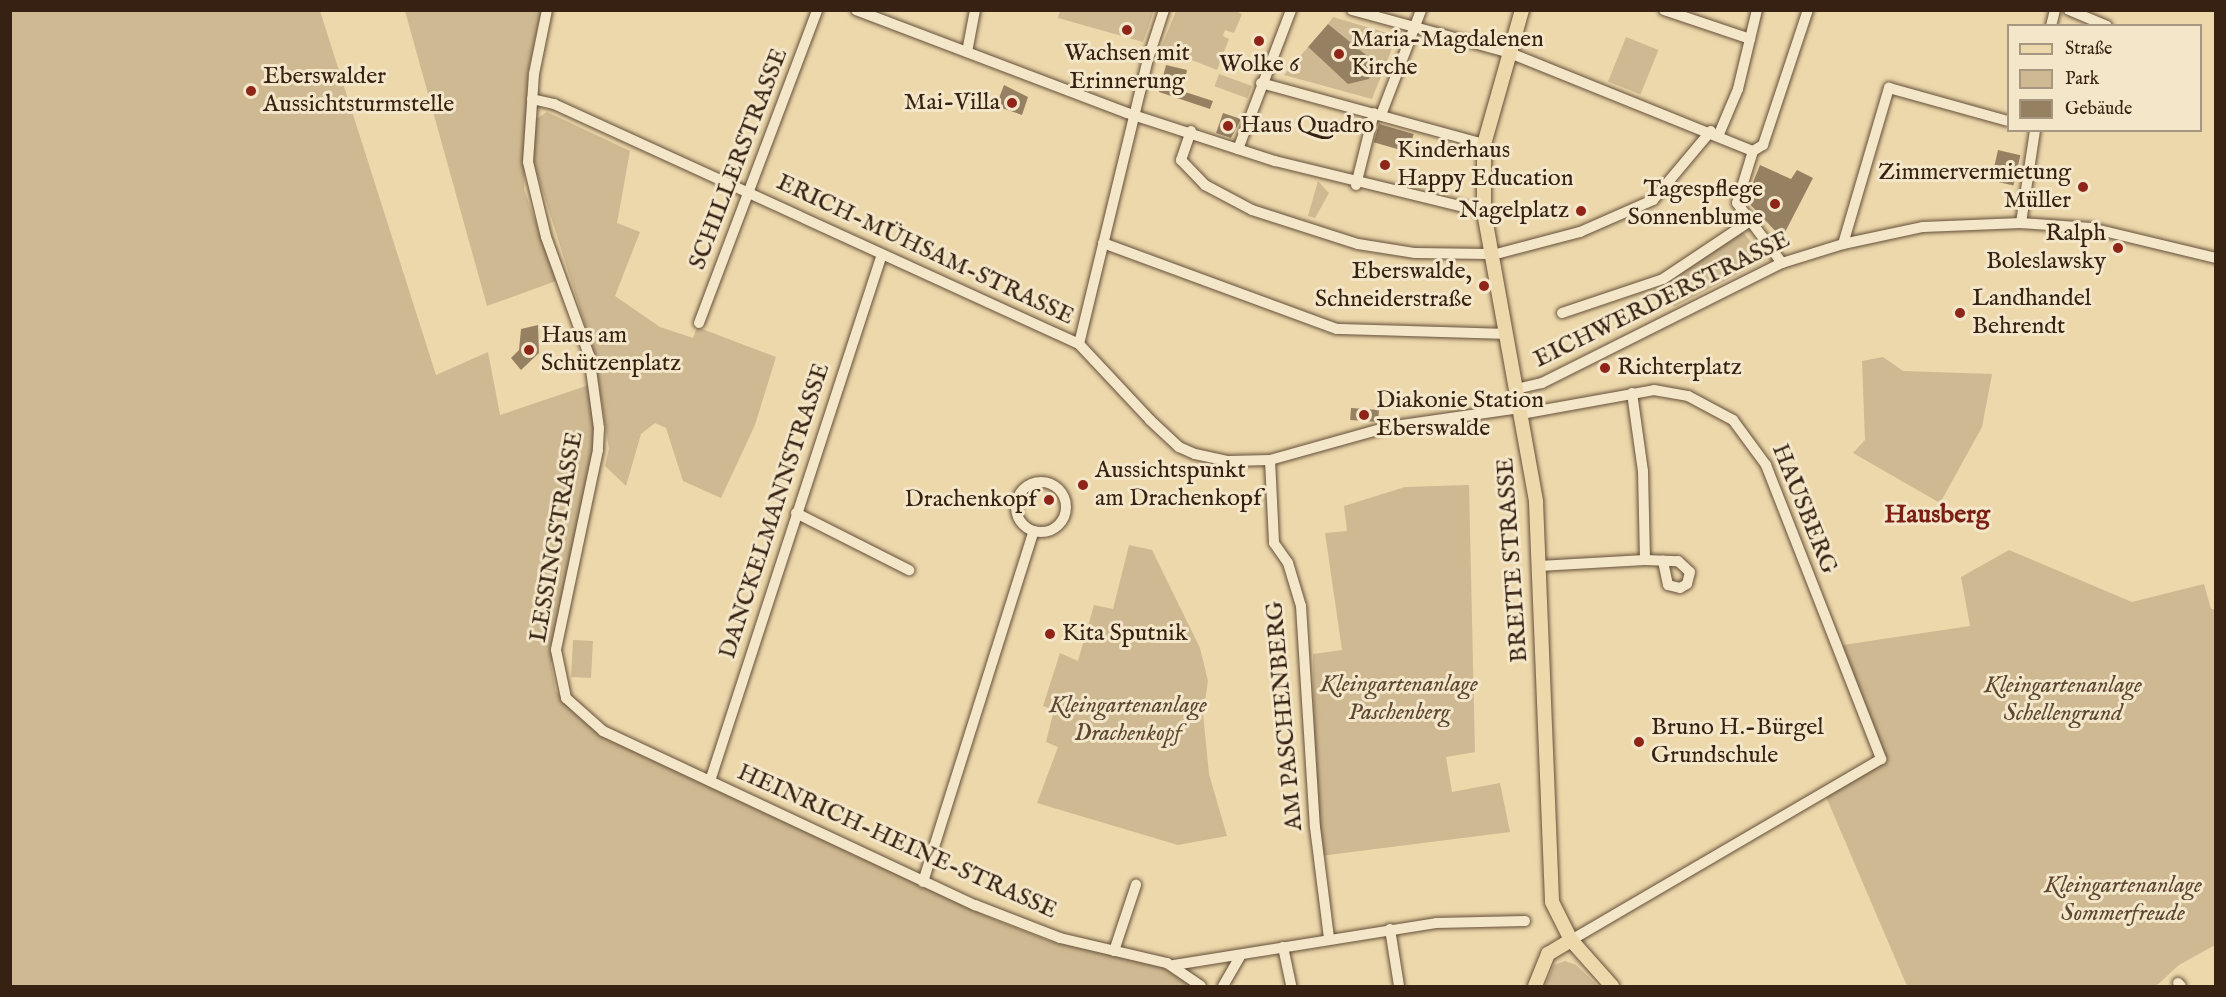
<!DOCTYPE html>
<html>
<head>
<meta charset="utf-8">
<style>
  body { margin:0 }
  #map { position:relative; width:2226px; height:997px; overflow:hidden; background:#edd8ac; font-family:"IM FELL English",serif }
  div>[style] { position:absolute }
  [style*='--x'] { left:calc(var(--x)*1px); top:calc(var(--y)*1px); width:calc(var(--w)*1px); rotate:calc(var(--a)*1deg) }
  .green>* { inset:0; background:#ceb992; transform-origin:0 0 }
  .building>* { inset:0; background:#968062; transform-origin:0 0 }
  .roads { filter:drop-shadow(0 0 2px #644f38) drop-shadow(0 0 2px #644f38) }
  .minor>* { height:10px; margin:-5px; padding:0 5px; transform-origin:5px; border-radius:5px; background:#f3e6c9 }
  .minor>.ring { margin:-5px; padding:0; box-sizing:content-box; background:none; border:10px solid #f3e6c9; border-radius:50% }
  .major>* { height:14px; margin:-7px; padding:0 7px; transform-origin:7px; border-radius:7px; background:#edd8ac }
  .dots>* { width:16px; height:16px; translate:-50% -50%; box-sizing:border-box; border:3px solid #f3e6c9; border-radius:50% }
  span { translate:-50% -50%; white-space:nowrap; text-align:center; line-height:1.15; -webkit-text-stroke:6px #f3e6c9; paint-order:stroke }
  .poi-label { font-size:24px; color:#372112 }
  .left { translate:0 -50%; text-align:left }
  .right { translate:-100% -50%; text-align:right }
  .street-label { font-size:24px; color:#372112 }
  .park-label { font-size:24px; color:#5d4732; font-style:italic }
  .neighbourhood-label { font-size:26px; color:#7a1f14; font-weight:700 }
  .frame { position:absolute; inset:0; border:12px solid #372112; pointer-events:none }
  .legend { position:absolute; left:2007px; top:24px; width:195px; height:108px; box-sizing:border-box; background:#f3e6c9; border:2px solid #a89780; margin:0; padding:8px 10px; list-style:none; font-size:18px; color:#372112 }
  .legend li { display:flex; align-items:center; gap:12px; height:30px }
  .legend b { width:30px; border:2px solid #a89780 }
</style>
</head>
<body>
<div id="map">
  <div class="green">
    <i style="clip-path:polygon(1060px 10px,1154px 10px,1154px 11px,1143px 42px,1058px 18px)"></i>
    <i style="clip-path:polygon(1233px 10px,1242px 14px,1234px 33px,1225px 30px,1223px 36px,1229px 39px,1217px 70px,1161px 48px,1176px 11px)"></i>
    <i style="clip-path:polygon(10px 11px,320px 11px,436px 375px,488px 352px,500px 415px,589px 385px,595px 445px,551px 664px,556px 691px,571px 710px,601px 736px,988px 917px,1052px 942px,1171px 968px,1195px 986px,11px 986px)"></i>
    <i style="clip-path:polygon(405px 11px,541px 11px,528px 73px,524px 189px,556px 281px,487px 306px)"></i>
    <i style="clip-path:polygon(1333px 17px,1397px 36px,1372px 99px,1284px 75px,1308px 47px,1337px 74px,1366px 80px,1371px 71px,1364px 53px,1328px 24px)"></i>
    <i style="left:1626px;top:37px;width:35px;height:48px;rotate:22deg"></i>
    <i style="left:1219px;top:74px;width:35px;height:13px;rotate:20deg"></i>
    <i style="clip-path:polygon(547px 112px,630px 151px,617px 223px,640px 232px,615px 296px,660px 327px,693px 338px,697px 327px,776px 357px,755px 425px,721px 498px,683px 481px,666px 428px,655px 423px,641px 434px,626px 486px,605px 466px,609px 449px,594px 353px,532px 157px,534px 120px)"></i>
    <i style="clip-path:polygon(1318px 181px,1329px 193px,1315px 218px,1308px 216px)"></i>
    <i style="clip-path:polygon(1743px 232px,1765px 260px,1674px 307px,1663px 283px)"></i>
    <i style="clip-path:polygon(1883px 357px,1903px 371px,1992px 374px,1982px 427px,1940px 503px,1853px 453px,1865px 440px,1862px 361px)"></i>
    <i style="clip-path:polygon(1469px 485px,1475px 752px,1446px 757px,1452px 792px,1500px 783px,1510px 832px,1320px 856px,1315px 827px,1313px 654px,1342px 650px,1325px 533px,1347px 531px,1344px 506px,1405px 487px)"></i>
    <i style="clip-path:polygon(1129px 545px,1152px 550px,1200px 648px,1208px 681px,1203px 714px,1209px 774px,1227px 836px,1178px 845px,1037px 803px,1058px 747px,1046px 742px,1054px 710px,1043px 706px,1060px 653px,1078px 661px,1094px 605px,1113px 609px)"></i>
    <i style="clip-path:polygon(2009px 550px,2132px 602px,2204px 584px,2211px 609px,2216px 609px,2215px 945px,2179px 965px,2156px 986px,1907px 986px,1824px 792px,1880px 759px,1836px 646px,1970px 626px,1961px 577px)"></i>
    <i style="left:573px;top:640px;width:20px;height:37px;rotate:3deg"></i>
    <i style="clip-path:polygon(1565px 961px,1576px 965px,1598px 986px,1545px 986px,1554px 965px)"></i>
  </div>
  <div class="building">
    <i style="clip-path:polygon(1328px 24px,1370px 58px,1369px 79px,1348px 84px,1308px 47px)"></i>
    <i style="clip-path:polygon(1166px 65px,1187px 70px,1182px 91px,1213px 101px,1210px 109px,1159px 92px)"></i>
    <i style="clip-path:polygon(1004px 85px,1028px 97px,1022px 115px,996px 106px)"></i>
    <i style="clip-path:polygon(1223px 113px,1241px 119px,1231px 138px,1216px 133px)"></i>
    <i style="left:1379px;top:124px;width:36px;height:19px;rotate:16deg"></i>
    <i style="left:1998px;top:150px;width:23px;height:31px;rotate:13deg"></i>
    <i style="clip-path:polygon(1760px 165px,1791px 179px,1797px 170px,1813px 178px,1782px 238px,1746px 200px)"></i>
    <i style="clip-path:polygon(538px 325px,539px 353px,521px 370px,511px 358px,519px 350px,521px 329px)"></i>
    <i style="left:1351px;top:408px;width:28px;height:12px;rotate:4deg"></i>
  </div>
  <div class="roads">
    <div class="minor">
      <i style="--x:547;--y:10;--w:65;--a:101.5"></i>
      <i style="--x:534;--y:74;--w:88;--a:93.9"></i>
      <i style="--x:528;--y:162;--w:77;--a:76.5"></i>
      <i style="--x:546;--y:237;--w:126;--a:70"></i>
      <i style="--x:589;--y:355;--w:74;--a:82.2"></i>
      <i style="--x:599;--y:428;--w:22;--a:93"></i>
      <i style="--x:598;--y:450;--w:204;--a:101.9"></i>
      <i style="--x:556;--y:650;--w:49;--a:78.2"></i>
      <i style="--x:566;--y:698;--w:50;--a:41.7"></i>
      <i style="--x:603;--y:731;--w:411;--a:25.1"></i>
      <i style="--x:975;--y:905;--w:91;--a:21.2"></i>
      <i style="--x:1060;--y:938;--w:110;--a:13.2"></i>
      <i style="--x:1167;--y:963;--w:41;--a:34.1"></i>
      <i style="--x:856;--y:10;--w:290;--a:20.8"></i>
      <i style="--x:1127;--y:113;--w:156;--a:18"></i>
      <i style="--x:1275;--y:161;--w:215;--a:13.7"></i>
      <i style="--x:1352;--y:10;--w:164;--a:15.2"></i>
      <i style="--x:1510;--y:53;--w:262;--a:22"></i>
      <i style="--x:1664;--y:10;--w:91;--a:18.6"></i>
      <i style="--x:2069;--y:10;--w:41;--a:22.8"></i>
      <i style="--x:2051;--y:26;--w:16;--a:-76"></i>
      <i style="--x:967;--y:52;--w:43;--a:-79.2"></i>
      <i style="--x:1261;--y:83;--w:231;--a:15.3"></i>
      <i style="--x:532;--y:99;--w:23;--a:13"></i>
      <i style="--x:554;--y:104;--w:577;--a:24.57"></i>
      <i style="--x:1079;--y:344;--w:104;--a:46.9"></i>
      <i style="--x:1150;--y:420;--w:40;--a:43"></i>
      <i style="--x:1179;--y:447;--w:17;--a:24"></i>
      <i style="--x:1195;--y:454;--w:35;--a:12"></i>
      <i style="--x:1229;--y:461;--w:41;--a:-1.4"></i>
      <i style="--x:1270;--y:460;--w:123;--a:-15.6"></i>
      <i style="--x:1388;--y:427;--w:133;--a:-8.2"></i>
      <i style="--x:1381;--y:115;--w:112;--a:-69.1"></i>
      <i style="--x:1191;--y:131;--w:31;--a:109"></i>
      <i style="--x:1181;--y:160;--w:35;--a:46"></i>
      <i style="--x:1205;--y:185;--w:53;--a:28"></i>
      <i style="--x:1252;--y:210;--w:111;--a:17.8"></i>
      <i style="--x:1358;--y:244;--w:58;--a:9"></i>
      <i style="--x:1415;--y:253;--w:74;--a:0.8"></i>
      <i style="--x:1719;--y:134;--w:49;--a:-67.1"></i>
      <i style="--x:1738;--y:89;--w:81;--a:-76.5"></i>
      <i style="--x:1238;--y:149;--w:149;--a:-69.1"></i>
      <i style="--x:1753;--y:151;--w:12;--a:-31"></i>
      <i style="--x:1763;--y:145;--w:142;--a:-71.6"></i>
      <i style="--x:1753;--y:151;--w:54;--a:107.1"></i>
      <i style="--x:1737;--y:203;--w:75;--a:53.1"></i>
      <i style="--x:1356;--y:185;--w:74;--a:-76"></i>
      <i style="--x:2021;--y:223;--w:94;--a:-81.4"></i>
      <i style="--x:1103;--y:243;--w:249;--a:20.2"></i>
      <i style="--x:1337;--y:329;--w:167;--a:1.7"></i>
      <i style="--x:1843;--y:244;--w:163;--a:-73.6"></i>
      <i style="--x:1889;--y:88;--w:123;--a:15.5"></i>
      <i style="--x:1500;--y:253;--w:83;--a:-14.7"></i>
      <i style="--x:1580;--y:232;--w:80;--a:-23.7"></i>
      <i style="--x:1653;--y:200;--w:90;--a:-50"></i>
      <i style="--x:1562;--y:313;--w:107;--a:-18.6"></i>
      <i style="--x:1663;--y:279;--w:105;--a:-33.7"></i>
      <i style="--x:699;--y:323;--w:335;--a:-69.3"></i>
      <i style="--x:1079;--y:344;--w:290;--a:-76.4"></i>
      <i style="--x:1147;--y:62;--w:55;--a:-71.9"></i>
      <i style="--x:1516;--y:389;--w:27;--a:-13"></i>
      <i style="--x:1542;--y:383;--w:268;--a:-26.6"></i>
      <i style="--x:1782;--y:263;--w:64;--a:-17.3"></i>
      <i style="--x:1843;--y:244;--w:82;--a:-12"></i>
      <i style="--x:1923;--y:227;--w:98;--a:-2.3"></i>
      <i style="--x:2021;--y:223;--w:70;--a:4.1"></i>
      <i style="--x:2091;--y:228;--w:129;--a:13.5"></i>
      <i style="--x:1632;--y:393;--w:79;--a:82"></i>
      <i style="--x:1643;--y:471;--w:89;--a:88.7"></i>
      <i style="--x:1521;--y:414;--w:135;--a:-10.2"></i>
      <i style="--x:1654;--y:390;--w:35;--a:10"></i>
      <i style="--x:1688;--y:396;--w:51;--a:28.1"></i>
      <i style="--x:1733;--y:420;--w:56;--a:53.7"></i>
      <i style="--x:1766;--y:465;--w:316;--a:68.6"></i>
      <i style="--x:1881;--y:759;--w:359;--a:149.7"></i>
      <i style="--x:1270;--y:460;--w:83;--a:87.2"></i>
      <i style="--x:1274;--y:543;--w:24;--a:55"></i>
      <i style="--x:1288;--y:563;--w:45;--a:73.2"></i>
      <i style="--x:1301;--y:606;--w:221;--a:86.4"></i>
      <i style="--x:1315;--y:827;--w:112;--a:82.8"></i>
      <i class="ring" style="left:1016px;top:482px;width:40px;height:40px"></i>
      <i style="--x:796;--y:513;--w:127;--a:26.8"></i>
      <i style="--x:1539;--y:566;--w:106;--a:-3.2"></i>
      <i style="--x:1645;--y:560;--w:33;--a:2"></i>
      <i style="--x:1678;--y:561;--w:16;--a:43"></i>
      <i style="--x:1690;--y:572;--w:12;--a:104"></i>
      <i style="--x:1687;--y:584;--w:8;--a:150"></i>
      <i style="--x:1680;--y:588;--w:12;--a:-166"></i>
      <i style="--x:1668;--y:585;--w:25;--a:-102"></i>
      <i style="--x:710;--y:781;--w:554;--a:-71.92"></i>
      <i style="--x:923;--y:882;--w:368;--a:-72.5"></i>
      <i style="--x:1390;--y:929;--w:58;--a:81"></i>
      <i style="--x:1283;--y:947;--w:40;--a:78"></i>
      <i style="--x:1114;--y:951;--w:70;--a:-71.6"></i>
      <i style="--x:1174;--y:965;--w:265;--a:-9.1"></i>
      <i style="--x:1436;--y:923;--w:89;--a:-1.3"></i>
      <i style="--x:2178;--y:983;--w:4;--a:45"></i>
      <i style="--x:1223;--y:986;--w:34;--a:-60"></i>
    </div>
    <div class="major">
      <i style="--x:1522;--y:10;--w:139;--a:105.8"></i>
      <i style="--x:1484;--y:144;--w:68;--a:90"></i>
      <i style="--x:1484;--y:212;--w:295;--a:79.8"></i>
      <i style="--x:1536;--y:502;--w:400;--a:87.7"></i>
      <i style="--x:1552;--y:902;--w:42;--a:63.4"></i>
      <i style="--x:1571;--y:940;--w:62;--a:48.3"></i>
      <i style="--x:1535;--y:986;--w:35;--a:-68"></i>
      <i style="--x:1548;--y:954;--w:27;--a:-31"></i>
    </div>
  </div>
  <div class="dots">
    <i style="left:1127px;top:30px;background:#8f2418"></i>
    <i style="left:1259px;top:41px;background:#8f2418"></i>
    <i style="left:1339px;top:54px;background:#8f2418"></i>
    <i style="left:251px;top:91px;background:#8f2418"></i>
    <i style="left:1012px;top:103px;background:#8f2418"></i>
    <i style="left:1228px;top:126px;background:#8f2418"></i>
    <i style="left:1385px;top:165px;background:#8f2418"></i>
    <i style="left:2083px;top:187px;background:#8f2418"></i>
    <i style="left:1775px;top:204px;background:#8f2418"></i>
    <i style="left:1581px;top:211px;background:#8f2418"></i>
    <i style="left:2118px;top:248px;background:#8f2418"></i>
    <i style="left:1484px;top:286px;background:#8f2418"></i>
    <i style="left:1960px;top:313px;background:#8f2418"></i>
    <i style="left:529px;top:350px;background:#8f2418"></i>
    <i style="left:1605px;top:368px;background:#8f2418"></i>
    <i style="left:1364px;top:415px;background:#8f2418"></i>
    <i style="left:1083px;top:485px;background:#8f2418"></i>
    <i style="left:1049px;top:500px;background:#8f2418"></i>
    <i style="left:1050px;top:634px;background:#8f2418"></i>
    <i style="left:1639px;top:742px;background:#8f2418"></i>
  </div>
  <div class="poi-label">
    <span class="left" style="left:1351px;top:54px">Maria-Magdalenen<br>Kirche</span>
    <span style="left:1127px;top:68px">Wachsen mit<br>Erinnerung</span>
    <span style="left:1259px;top:65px">Wolke 6</span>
    <span class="left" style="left:263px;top:91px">Eberswalder<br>Aussichtsturmstelle</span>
    <span class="right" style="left:1000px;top:103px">Mai-Villa</span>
    <span class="left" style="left:1240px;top:126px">Haus Quadro</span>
    <span class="left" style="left:1397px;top:165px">Kinderhaus<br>Happy Education</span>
    <span class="right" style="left:2071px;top:187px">Zimmervermietung<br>Müller</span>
    <span class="right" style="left:1763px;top:204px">Tagespflege<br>Sonnenblume</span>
    <span class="right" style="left:1569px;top:211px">Nagelplatz</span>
    <span class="right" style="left:2106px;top:248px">Ralph<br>Boleslawsky</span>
    <span class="right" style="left:1472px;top:286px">Eberswalde,<br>Schneiderstraße</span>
    <span class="left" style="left:1972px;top:313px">Landhandel<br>Behrendt</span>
    <span class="left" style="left:541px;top:350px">Haus am<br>Schützenplatz</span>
    <span class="left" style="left:1617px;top:368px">Richterplatz</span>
    <span class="left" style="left:1376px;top:415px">Diakonie Station<br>Eberswalde</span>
    <span class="left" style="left:1095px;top:485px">Aussichtspunkt<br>am Drachenkopf</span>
    <span class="right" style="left:1037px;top:500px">Drachenkopf</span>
    <span class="left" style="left:1062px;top:634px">Kita Sputnik</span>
    <span class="left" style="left:1651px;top:742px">Bruno H.-Bürgel<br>Grundschule</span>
  </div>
  <div class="street-label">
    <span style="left:739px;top:159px;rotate:-69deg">SCHILLERSTRASSE</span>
    <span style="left:925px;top:250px;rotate:25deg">ERICH-MÜHSAM-STRASSE</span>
    <span style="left:1662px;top:300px;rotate:-26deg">EICHWERDERSTRASSE</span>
    <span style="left:1804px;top:509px;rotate:68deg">HAUSBERG</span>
    <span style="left:775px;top:511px;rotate:-72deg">DANCKELMANNSTRASSE</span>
    <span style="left:557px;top:537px;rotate:-80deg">LESSINGSTRASSE</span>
    <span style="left:1513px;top:560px;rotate:-94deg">BREITE STRASSE</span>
    <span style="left:1285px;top:716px;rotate:-95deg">AM PASCHENBERG</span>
    <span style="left:897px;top:842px;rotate:24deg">HEINRICH-HEINE-STRASSE</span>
  </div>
  <div class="park-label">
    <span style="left:1399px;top:699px">Kleingartenanlage<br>Paschenberg</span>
    <span style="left:2063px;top:700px">Kleingartenanlage<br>Schellengrund</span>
    <span style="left:1128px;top:720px">Kleingartenanlage<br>Drachenkopf</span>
    <span style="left:2123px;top:900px">Kleingartenanlage<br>Sommerfreude</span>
  </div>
  <div class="neighbourhood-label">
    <span style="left:1937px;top:515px">Hausberg</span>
  </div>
  <div class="frame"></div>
  <ul class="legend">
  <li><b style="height:8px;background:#edd8ac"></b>Straße</li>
  <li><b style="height:16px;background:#ceb992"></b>Park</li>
  <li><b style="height:16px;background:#968062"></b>Gebäude</li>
  </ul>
</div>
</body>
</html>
